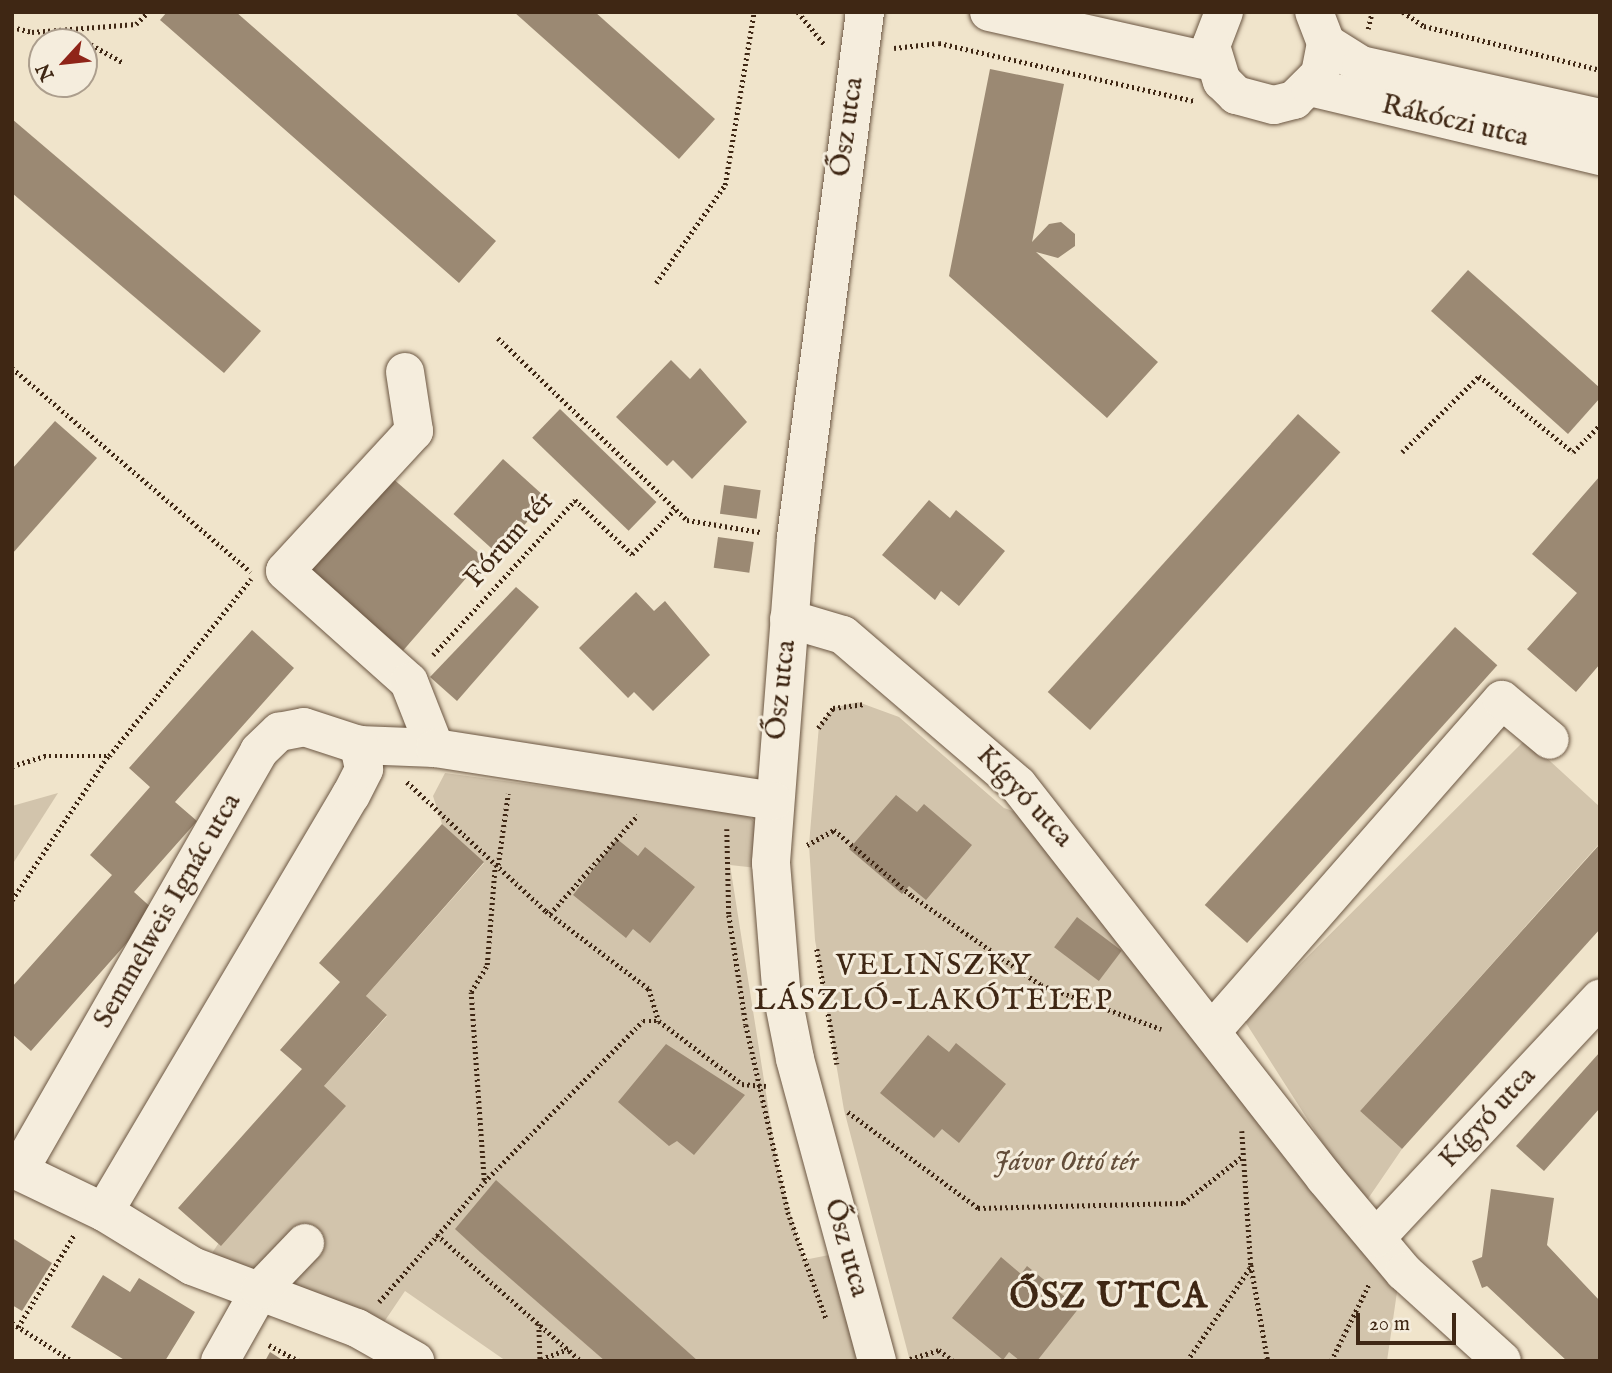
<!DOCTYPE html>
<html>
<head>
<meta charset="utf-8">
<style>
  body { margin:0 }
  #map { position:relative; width:1612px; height:1373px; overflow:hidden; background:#f0e4cb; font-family:"IM FELL English",serif }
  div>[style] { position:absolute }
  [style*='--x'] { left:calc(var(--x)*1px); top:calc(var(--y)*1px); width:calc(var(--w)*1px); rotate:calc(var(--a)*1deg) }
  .green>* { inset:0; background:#d2c4ac }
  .building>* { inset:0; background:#9b8973; transform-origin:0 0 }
  .path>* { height:4.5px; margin-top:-2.25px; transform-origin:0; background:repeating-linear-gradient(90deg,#3f2714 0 2px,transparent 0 5.5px) }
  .roads { filter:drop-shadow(0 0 2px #6b5642) drop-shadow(0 0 2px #6b5642) }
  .minor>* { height:38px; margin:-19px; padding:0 19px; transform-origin:19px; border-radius:19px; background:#f5eddd }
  span { translate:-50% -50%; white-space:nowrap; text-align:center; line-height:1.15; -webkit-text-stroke:6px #f5eddd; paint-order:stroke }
  .street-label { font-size:28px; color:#3f2714 }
  .park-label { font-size:28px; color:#644e3a; font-style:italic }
  .neighbourhood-label { font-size:30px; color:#3f2714; letter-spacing:2px }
  .district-label { font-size:35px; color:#3f2714; font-weight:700; letter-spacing:2px }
  .frame { position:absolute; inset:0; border:14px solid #3f2714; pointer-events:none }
  .north { position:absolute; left:28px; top:28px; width:70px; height:70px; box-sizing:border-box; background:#f5eddd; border:2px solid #ac9e8d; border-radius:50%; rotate:243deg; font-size:19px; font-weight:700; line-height:28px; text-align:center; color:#3f2714 }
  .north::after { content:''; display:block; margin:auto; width:24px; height:32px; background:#8f2418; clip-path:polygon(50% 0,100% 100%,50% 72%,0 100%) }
  .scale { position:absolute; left:1356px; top:1313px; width:100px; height:32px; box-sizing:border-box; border:4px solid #3f2714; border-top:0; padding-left:9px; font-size:21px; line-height:24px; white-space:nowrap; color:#3f2714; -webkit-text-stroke:5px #f5eddd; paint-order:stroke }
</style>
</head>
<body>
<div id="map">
  <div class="green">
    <i style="clip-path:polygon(858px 702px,899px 717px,1004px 808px,1054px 825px,1398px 1285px,1387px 1361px,910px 1361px,844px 1110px,815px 940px,809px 845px,819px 725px,833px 708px)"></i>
    <i style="clip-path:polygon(1526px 739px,1600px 807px,1600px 843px,1360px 1111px,1402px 1149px,1363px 1206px,1244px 1020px)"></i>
    <i style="clip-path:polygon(445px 773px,729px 811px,750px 817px,760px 828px,757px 868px,730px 865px,778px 1169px,804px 1260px,834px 1254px,877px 1361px,506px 1361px,405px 1291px,382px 1325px,208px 1259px,324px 1086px,387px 1016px,366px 996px,484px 863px,442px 824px,433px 796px)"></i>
    <i style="clip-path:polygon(58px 793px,12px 865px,12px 806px)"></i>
  </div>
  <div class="building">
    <i style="clip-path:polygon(167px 12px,236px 12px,496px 241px,459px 283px,167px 26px,160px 20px)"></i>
    <i style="clip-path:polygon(514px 12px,595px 12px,715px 119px,679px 159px)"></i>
    <i style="clip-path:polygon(990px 69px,1064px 84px,1032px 242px,1049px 224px,1061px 222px,1075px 234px,1075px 246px,1058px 258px,1036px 252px,1158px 362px,1107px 418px,949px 276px)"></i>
    <i style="clip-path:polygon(12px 119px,261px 331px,224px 373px,12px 193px)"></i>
    <i style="clip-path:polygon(1468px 270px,1600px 388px,1600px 398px,1568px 434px,1431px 311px)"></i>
    <i style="clip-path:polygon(671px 360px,690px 379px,700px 368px,747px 422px,692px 479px,673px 460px,667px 466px,616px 417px)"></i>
    <i style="left:560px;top:409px;width:134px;height:40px;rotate:44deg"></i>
    <i style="left:1298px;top:414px;width:57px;height:374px;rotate:42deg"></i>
    <i style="clip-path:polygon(55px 421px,97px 458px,12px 554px,12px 469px)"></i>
    <i style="left:503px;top:459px;width:60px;height:74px;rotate:42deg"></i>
    <i style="clip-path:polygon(1600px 476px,1600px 664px,1576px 692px,1527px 649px,1577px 593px,1532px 554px)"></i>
    <i style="left:391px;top:477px;width:123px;height:123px;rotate:41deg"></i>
    <i style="left:724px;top:485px;width:37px;height:29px;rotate:8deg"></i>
    <i style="clip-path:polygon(929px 500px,950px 518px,956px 510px,1005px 551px,959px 606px,941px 591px,935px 600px,882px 555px)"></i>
    <i style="left:718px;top:537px;width:36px;height:31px;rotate:8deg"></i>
    <i style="clip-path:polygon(516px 587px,539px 607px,457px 701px,430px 677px)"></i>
    <i style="clip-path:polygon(636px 592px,654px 611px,665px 601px,710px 655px,653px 711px,634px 692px,628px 698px,579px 648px)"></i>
    <i style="left:1455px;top:627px;width:57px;height:374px;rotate:42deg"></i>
    <i style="clip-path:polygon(252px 630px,294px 668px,175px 802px,197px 821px,134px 892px,155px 911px,31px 1051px,12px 1034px,12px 987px,112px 875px,90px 855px,150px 787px,129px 768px)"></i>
    <i style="clip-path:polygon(896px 795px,917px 812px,924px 804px,972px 845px,926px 900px,909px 886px,902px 894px,849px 849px)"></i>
    <i style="clip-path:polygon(442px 824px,484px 862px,366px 996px,387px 1015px,324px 1086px,346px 1106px,221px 1246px,178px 1208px,302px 1069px,280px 1050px,340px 982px,319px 963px)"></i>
    <i style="clip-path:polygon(617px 839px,638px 856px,645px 847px,695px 887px,650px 943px,633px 929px,626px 938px,573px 895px)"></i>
    <i style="clip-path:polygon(1600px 844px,1600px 929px,1402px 1149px,1360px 1111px)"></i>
    <i style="left:1077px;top:917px;width:56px;height:38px;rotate:37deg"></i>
    <i style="clip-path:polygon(928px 1035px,949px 1052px,956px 1043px,1006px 1084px,959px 1143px,942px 1129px,934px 1138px,880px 1093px)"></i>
    <i style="clip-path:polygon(666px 1044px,745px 1095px,694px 1155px,677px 1141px,669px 1146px,618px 1102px)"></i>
    <i style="clip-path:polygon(1600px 1052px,1600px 1108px,1544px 1171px,1516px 1146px)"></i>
    <i style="clip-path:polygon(496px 1180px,640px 1309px,698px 1361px,605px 1361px,480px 1252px,455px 1229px)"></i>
    <i style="clip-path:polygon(1491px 1189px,1554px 1198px,1547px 1245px,1600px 1301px,1600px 1361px,1567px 1361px,1487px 1286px,1482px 1288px,1472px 1261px,1482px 1257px)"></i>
    <i style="clip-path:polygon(12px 1238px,52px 1263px,22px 1311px,12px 1305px)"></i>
    <i style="clip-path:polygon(1001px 1257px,1021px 1274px,1027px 1266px,1079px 1308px,1037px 1361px,1020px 1361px,1009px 1352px,1003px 1360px,952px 1318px)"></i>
    <i style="clip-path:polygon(103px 1275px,130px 1292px,139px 1278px,195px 1312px,165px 1361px,126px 1361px,71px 1327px)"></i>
    <i style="clip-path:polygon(270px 1352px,284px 1361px,265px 1361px)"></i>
  </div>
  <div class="path">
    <i style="--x:798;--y:12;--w:41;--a:50.9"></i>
    <i style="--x:1403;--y:12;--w:25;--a:34"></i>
    <i style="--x:1424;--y:26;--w:181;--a:14"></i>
    <i style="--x:12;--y:27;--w:21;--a:14"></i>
    <i style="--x:32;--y:32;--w:104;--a:-4.4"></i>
    <i style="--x:136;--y:24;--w:17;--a:-45"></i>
    <i style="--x:1368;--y:29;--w:17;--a:-77"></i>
    <i style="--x:67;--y:31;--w:63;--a:29.4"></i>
    <i style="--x:894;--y:48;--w:45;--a:-6.3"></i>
    <i style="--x:939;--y:43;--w:262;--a:12.8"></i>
    <i style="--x:656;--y:283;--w:120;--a:-54.9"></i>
    <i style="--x:725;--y:185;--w:175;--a:-80.5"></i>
    <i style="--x:498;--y:338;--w:262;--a:43.9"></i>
    <i style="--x:687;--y:520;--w:74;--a:9.3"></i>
    <i style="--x:12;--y:368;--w:314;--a:40.5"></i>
    <i style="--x:1402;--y:452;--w:108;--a:-44.6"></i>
    <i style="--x:1479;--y:376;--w:121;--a:39"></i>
    <i style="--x:1573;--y:452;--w:38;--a:-45"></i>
    <i style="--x:433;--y:655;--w:210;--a:-47.5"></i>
    <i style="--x:575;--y:500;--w:79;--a:43.5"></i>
    <i style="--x:632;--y:554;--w:62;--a:-46.3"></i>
    <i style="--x:818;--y:728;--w:25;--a:-53"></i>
    <i style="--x:833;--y:708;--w:32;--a:-7"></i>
    <i style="--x:12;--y:766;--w:34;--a:-17"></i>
    <i style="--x:44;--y:756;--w:65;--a:0"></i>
    <i style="--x:109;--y:756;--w:227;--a:-51.3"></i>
    <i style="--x:407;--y:782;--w:190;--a:42.9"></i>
    <i style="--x:546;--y:911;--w:129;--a:37.1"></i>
    <i style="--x:649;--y:989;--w:34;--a:73"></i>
    <i style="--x:727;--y:829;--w:86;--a:88.7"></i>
    <i style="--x:729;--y:915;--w:111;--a:81.2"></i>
    <i style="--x:746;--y:1025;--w:192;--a:77.3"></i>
    <i style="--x:788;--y:1212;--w:113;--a:70.3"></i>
    <i style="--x:807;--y:845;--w:31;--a:-29"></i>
    <i style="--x:834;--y:830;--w:102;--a:40.2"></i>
    <i style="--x:912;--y:896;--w:157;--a:34.6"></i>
    <i style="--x:1041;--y:985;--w:128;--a:20.1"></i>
    <i style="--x:498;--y:865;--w:72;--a:-82"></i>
    <i style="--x:12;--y:900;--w:173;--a:-56.3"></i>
    <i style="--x:550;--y:914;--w:132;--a:-48.4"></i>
    <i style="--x:817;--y:949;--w:117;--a:80.1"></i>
    <i style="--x:848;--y:1112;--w:162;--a:36.4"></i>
    <i style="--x:978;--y:1208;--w:205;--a:-1.4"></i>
    <i style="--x:1183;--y:1203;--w:76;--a:-38.1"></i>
    <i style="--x:1242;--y:1131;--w:134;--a:86.2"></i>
    <i style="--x:1251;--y:1265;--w:97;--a:80"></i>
    <i style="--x:484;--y:1180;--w:188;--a:-94"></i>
    <i style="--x:471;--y:992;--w:31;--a:-59"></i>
    <i style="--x:487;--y:965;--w:100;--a:-85.4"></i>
    <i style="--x:437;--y:1235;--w:191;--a:41.2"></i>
    <i style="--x:379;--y:1302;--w:159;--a:-48.8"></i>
    <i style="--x:484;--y:1182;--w:226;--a:-45.4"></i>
    <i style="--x:643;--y:1021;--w:16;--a:0"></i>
    <i style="--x:659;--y:1021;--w:104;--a:37.2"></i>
    <i style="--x:742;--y:1084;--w:24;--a:5"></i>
    <i style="--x:12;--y:1323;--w:71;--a:32.3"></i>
    <i style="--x:539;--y:1324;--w:37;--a:88"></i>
    <i style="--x:18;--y:1327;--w:108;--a:-58.7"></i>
    <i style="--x:269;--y:1345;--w:34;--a:28"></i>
    <i style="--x:541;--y:1359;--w:29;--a:-20"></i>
    <i style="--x:910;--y:1359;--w:30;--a:-17"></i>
    <i style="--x:939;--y:1350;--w:18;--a:38"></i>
    <i style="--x:1187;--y:1361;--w:115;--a:-56"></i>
    <i style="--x:1331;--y:1361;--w:86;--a:-63.7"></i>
  </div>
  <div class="roads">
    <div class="minor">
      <i style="--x:865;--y:12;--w:530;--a:97.49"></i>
      <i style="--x:796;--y:537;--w:327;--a:94.4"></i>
      <i style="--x:771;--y:863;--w:125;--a:85.4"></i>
      <i style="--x:781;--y:988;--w:72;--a:78.8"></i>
      <i style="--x:795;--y:1059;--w:313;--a:74.8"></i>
      <i style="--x:989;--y:12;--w:230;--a:12.6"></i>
      <i style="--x:1224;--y:12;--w:36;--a:111"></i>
      <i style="--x:1211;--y:46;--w:37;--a:73"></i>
      <i style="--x:1222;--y:81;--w:20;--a:45"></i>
      <i style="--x:1236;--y:95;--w:39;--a:15"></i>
      <i style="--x:1274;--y:105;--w:21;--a:-14"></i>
      <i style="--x:1294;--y:100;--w:37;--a:-45"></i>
      <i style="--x:1320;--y:74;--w:32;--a:-79"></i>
      <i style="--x:1326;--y:43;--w:33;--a:-111"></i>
      <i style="--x:1326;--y:43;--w:41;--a:32.2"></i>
      <i style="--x:1361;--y:65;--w:245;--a:12.5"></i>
      <i style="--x:1310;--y:87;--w:298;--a:13.4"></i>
      <i style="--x:405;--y:372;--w:60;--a:81.3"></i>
      <i style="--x:414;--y:431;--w:190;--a:132.7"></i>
      <i style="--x:285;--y:571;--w:166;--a:41.8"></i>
      <i style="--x:409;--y:682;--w:71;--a:68.5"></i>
      <i style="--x:789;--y:619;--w:56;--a:16.5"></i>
      <i style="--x:843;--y:635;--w:230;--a:40.6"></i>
      <i style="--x:1018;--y:785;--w:499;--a:52"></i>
      <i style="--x:1325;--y:1178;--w:123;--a:50"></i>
      <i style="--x:1404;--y:1272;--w:132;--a:42.2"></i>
      <i style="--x:1212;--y:1031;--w:440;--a:-48.8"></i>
      <i style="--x:1502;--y:700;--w:62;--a:39.8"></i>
      <i style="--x:21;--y:1167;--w:479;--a:-60.2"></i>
      <i style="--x:259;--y:751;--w:28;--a:-44"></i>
      <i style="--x:279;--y:732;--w:25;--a:-11"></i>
      <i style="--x:304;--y:727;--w:58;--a:18.1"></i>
      <i style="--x:359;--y:745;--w:76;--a:2.3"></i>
      <i style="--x:435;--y:748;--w:342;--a:8.9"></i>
      <i style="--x:12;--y:1168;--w:102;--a:25.6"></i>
      <i style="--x:104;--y:1212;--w:103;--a:31.5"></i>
      <i style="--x:192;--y:1266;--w:176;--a:20.6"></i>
      <i style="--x:357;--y:1328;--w:67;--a:29.6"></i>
      <i style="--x:104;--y:1212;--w:485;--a:-59.4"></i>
      <i style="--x:351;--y:795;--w:29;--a:-63"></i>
      <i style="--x:364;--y:769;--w:25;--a:-102"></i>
      <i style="--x:1376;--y:1238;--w:328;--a:-46.9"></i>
      <i style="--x:220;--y:1361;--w:81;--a:-60.6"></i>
      <i style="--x:260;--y:1290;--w:65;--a:-46.2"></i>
    </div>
  </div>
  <div class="street-label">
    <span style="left:1455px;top:122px;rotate:13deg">Rákóczi utca</span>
    <span style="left:848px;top:127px;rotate:-82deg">Ősz utca</span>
    <span style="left:510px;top:540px;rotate:-48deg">Fórum tér</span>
    <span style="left:782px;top:690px;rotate:-84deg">Ősz utca</span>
    <span style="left:1024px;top:797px;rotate:47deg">Kígyó utca</span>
    <span style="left:168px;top:911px;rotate:-60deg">Semmelweis Ignác utca</span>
    <span style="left:1488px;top:1118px;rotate:-47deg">Kígyó utca</span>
    <span style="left:846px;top:1248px;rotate:74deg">Ősz utca</span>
  </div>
  <div class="park-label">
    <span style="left:1066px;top:1163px">Jávor Ottó tér</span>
  </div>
  <div class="neighbourhood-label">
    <span style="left:934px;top:983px">VELINSZKY<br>LÁSZLÓ-LAKÓTELEP</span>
  </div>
  <div class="district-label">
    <span style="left:1109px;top:1298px">ŐSZ UTCA</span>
  </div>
  <div class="frame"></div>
  <div class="north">N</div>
  <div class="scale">20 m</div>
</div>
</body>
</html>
